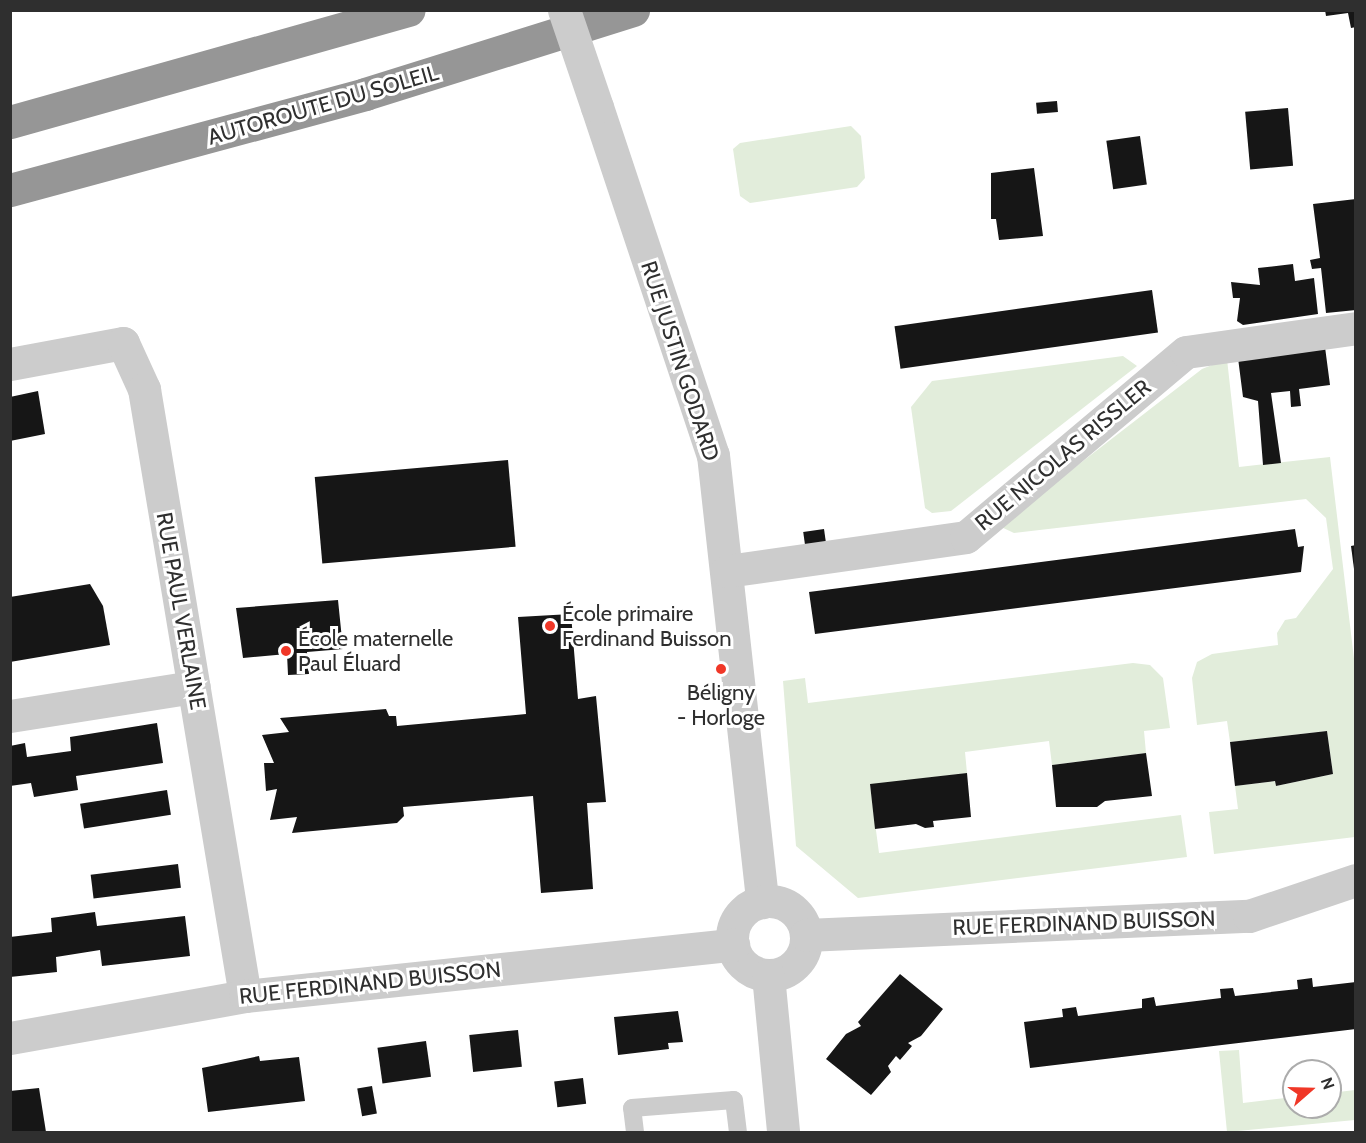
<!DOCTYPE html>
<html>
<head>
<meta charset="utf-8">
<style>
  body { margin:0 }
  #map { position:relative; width:1366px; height:1143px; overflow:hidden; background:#fff; font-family:Cabin,sans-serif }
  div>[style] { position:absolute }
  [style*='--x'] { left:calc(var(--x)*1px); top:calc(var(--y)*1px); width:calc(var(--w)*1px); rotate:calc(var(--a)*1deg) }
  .green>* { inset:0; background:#e2eddb }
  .building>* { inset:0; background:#161616; transform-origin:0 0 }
  .lane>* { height:18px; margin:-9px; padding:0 9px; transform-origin:9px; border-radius:9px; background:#ccc }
  .street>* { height:33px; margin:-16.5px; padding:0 16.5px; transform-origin:16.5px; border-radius:16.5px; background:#ccc }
  .street>.ring { margin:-16.5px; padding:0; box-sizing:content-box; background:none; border:33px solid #ccc; border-radius:50% }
  .highway>* { height:33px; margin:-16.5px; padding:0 16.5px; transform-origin:16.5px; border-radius:16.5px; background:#969696 }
  .street-bridge>* { height:33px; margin:-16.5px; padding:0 16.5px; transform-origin:16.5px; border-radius:16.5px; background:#ccc }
  .dots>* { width:16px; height:16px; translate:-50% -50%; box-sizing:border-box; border:3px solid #fff; border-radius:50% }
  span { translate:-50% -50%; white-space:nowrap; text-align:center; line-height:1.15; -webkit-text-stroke:6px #fff; paint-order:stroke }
  .street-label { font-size:22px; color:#2f2f2f }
  .poi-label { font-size:22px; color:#2f2f2f }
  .left { translate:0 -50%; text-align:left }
  .frame { position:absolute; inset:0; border:12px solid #2f2f2f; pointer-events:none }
  .north { position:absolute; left:1282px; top:1059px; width:60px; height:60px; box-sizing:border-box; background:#fff; border:2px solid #acacac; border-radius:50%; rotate:70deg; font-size:16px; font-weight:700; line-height:24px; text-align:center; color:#2f2f2f }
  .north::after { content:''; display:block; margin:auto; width:21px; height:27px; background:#f03727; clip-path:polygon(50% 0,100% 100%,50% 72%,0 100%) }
</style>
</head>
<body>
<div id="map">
  <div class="green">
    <i style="clip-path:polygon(851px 126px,861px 136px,865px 178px,857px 187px,750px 203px,740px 196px,733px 149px,740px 143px)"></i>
    <i style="clip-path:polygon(1123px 356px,1137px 366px,951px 511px,932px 513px,925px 508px,911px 407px,932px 381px)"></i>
    <i style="clip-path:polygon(1227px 359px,1239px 467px,1330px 457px,1355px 667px,1355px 837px,1214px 854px,1209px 812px,1238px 809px,1235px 786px,1275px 781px,1276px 786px,1333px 774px,1327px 731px,1230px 742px,1227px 721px,1197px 725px,1192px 678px,1197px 662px,1212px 654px,1278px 645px,1277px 633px,1285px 620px,1296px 618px,1333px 569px,1326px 518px,1306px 499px,1014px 533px,999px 526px,1202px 369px)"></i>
    <i style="clip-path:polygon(1133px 663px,1150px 665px,1163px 678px,1170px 728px,1144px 731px,1146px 753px,1052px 765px,1049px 741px,965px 752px,967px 773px,870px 785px,879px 853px,1181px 815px,1187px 857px,858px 898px,796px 846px,783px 681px,805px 678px,808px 703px)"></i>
    <i style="clip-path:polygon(1239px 1050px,1243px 1103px,1294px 1097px,1294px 1107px,1330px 1107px,1330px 1093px,1355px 1090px,1355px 1120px,1227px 1132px,1219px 1051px)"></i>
  </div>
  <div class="building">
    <i style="clip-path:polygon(1325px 10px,1356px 10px,1356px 27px,1351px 28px,1348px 13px,1326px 16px)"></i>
    <i style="left:1057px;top:101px;width:11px;height:21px;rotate:85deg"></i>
    <i style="left:1288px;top:108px;width:58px;height:43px;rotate:85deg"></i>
    <i style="left:1140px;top:136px;width:49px;height:34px;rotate:82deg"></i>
    <i style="clip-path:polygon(1034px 168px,1043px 236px,999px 240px,996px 219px,991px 219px,991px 173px)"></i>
    <i style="clip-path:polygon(1356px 199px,1356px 310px,1326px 313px,1321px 268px,1312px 269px,1310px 260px,1320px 258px,1313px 204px)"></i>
    <i style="clip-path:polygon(1293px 264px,1295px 281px,1314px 278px,1318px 314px,1243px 325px,1237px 321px,1240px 298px,1233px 298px,1231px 282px,1260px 285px,1258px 268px)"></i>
    <i style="left:1152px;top:290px;width:43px;height:260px;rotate:82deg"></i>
    <i style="clip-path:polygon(1325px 347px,1330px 385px,1299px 389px,1301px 406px,1291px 407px,1290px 391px,1271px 393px,1281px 463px,1263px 465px,1258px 401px,1243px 397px,1238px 358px)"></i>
    <i style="clip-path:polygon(38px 391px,45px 434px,10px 441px,10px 397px)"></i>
    <i style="left:508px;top:460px;width:87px;height:194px;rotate:85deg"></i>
    <i style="left:824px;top:529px;width:14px;height:21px;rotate:82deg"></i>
    <i style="clip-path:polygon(1295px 529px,1298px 547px,1304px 546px,1301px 572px,815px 634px,809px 592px)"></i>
    <i style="clip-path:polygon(1356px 545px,1356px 569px,1354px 569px,1351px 546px)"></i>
    <i style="clip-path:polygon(90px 584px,103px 606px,110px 645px,10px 662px,10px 597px)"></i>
    <i style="clip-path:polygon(338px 600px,343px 649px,307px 652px,309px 674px,288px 675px,287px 654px,243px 658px,236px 608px)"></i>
    <i style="clip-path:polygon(571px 614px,578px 699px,596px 696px,606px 802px,587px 803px,593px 889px,541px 893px,533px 796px,403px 807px,404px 816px,397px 823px,292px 833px,297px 817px,270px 820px,277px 789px,266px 791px,264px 763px,274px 763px,262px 735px,289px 732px,280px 718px,386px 709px,389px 716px,396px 716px,397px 726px,526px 714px,518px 617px)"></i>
    <i style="clip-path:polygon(157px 723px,163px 763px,76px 776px,78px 790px,34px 797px,31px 783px,10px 786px,10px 746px,25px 743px,27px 757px,71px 751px,70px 737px)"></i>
    <i style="clip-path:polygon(1327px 731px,1333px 774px,1276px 786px,1275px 781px,1235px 786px,1230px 742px)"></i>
    <i style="clip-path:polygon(1146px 753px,1152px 796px,1105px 801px,1097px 807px,1056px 807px,1052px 765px)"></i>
    <i style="clip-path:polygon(967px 773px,971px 817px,933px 821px,934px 827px,925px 828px,916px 824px,875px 829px,870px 784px)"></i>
    <i style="left:167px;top:790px;width:25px;height:88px;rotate:81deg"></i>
    <i style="left:178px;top:864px;width:24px;height:88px;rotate:83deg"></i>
    <i style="clip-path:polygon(95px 912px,97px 926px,185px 916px,190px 956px,102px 966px,100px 950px,56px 957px,57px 972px,10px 977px,10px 937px,52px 932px,51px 918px)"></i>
    <i style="clip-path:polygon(900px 974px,943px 1009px,921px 1036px,908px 1043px,912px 1046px,900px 1060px,896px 1056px,888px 1066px,891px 1072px,871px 1095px,826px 1059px,846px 1034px,861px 1026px,858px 1022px)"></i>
    <i style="clip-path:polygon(1312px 978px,1313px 987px,1356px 982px,1356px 1029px,1030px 1068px,1024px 1022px,1063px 1017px,1062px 1009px,1076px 1007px,1078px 1016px,1142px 1008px,1142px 999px,1154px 997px,1156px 1006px,1221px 998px,1220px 989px,1233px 988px,1235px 996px,1298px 989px,1297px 980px)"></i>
    <i style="clip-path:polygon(678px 1011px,683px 1042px,668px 1043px,669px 1049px,618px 1055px,614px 1017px)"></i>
    <i style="left:518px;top:1030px;width:37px;height:49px;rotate:84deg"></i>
    <i style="left:426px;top:1041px;width:36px;height:49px;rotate:82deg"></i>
    <i style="clip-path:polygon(259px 1056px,260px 1061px,299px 1057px,305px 1101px,208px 1112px,202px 1068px)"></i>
    <i style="left:583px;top:1078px;width:26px;height:29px;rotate:83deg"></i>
    <i style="left:372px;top:1086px;width:28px;height:15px;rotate:80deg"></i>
    <i style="clip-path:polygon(39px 1088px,46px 1132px,10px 1132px,10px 1091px)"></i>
  </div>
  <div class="lane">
    <i style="--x:635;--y:1132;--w:24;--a:-97"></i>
    <i style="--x:632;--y:1108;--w:102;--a:-4.5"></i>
    <i style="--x:734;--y:1100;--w:32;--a:83"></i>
  </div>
  <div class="street">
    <i style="--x:597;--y:107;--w:367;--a:71.6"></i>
    <i style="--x:713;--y:455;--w:450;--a:83.7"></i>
    <i style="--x:10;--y:364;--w:115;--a:-10.5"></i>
    <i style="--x:123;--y:343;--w:51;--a:65.5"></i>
    <i style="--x:144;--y:389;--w:615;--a:80.55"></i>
    <i style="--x:727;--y:571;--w:241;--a:-8.1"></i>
    <i style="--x:966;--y:537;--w:287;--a:-40.1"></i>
    <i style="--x:1186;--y:352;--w:172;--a:-8"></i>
    <i style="--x:10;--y:716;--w:186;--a:-9"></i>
    <i class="ring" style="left:732px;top:901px;width:41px;height:41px"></i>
    <i style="--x:806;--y:935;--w:443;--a:-2.5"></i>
    <i style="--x:1249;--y:916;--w:113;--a:-18.6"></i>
    <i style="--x:768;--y:975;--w:158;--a:84.5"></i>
    <i style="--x:10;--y:1038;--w:239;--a:-10.1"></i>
    <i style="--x:245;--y:996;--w:491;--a:-6"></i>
  </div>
  <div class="highway">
    <i style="--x:10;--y:122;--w:414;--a:-15.7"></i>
    <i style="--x:10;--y:190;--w:368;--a:-15.1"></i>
    <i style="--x:365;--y:94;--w:281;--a:-17.4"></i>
  </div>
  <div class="street-bridge">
    <i style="--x:564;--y:10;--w:102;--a:71.2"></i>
  </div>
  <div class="dots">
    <i style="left:550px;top:626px;background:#f03727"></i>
    <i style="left:286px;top:651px;background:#f03727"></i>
    <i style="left:721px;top:669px;background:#f03727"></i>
  </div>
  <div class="street-label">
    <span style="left:323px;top:105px;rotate:-16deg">AUTOROUTE DU SOLEIL</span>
    <span style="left:680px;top:361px;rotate:72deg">RUE JUSTIN GODARD</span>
    <span style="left:1063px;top:455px;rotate:-40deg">RUE NICOLAS RISSLER</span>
    <span style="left:181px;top:611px;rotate:80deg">RUE PAUL VERLAINE</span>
    <span style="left:1084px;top:923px;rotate:-2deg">RUE FERDINAND BUISSON</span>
    <span style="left:370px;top:983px;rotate:-6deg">RUE FERDINAND BUISSON</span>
  </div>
  <div class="poi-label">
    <span class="left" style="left:562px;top:626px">École primaire<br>Ferdinand Buisson</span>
    <span class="left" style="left:298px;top:651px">École maternelle<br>Paul Éluard</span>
    <span style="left:721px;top:705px">Béligny<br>- Horloge</span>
  </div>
  <div class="frame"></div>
  <div class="north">N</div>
</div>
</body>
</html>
